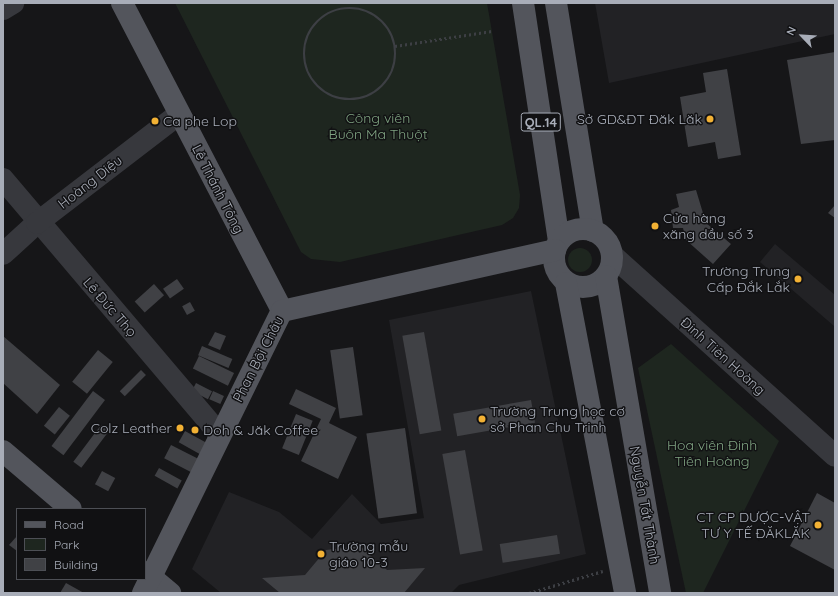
<!DOCTYPE html>
<html>
<head>
<meta charset="utf-8">
<style>
  body { margin:0 }
  #map { position:relative; width:838px; height:596px; overflow:hidden; background:#161618; font-family:Quicksand,sans-serif }
  div>[style] { position:absolute }
  [style*='--x'] { left:calc(var(--x)*1px); top:calc(var(--y)*1px); width:calc(var(--w)*1px); rotate:calc(var(--a)*1deg) }
  .built>* { inset:0; background:#222225 }
  .green>* { inset:0; background:#1e261f }
  .round { border-radius:50% }
  .building>* { inset:0; background:#404145; transform-origin:0 0 }
  .path>* { height:2.5px; margin-top:-1.25px; transform-origin:0; background:repeating-linear-gradient(90deg,#3d3f44 0 2px,transparent 0 5px) }
  .path>.ring { margin:-1.25px; padding:0; box-sizing:content-box; background:none; border:2.5px solid #3d3f44; border-radius:50% }
  .minor>* { height:22px; margin:-11px; padding:0 11px; transform-origin:11px; border-radius:11px; background:#37383d }
  .major>* { height:22px; margin:-11px; padding:0 11px; transform-origin:11px; border-radius:11px; background:#53555c }
  .major>.ring { margin:-11px; padding:0; box-sizing:content-box; background:none; border:22px solid #53555c; border-radius:50% }
  .dots>* { width:11px; height:11px; translate:-50% -50%; box-sizing:border-box; border:2px solid #111113; border-radius:50% }
  span { translate:-50% -50%; white-space:nowrap; text-align:center; line-height:1.15; -webkit-text-stroke:3px #111113; paint-order:stroke }
  .shield-label span { padding:1px 3px; background:#111113; border:1px solid; border-radius:3px; -webkit-text-stroke-width:0 }
  .shield-label { font-size:13px; color:#a8adb8; font-weight:700 }
  .park-label { font-size:14px; color:#7fa381 }
  .poi-label { font-size:14px; color:#a8adb8 }
  .right { translate:-100% -50%; text-align:right }
  .left { translate:0 -50%; text-align:left }
  .street-label { font-size:14px; color:#a8adb8 }
  .frame { position:absolute; inset:0; border:4px solid #a8adb8; pointer-events:none }
  .legend { position:absolute; left:16px; top:508px; width:130px; height:72px; box-sizing:border-box; background:#111113; border:1px solid #4d4f55; margin:0; padding:5px 7px; list-style:none; font-size:12px; color:#a8adb8 }
  .legend li { display:flex; align-items:center; gap:8px; height:20px }
  .legend b { width:20px; border:1px solid #4d4f55 }
  .north { position:absolute; left:782px; top:16px; width:40px; height:40px; -webkit-text-stroke:3px #111113; paint-order:stroke; rotate:295deg; font-size:11px; font-weight:700; line-height:16px; text-align:center; color:#a8adb8 }
  .north::after { content:''; display:block; margin:auto; width:14px; height:18px; background:#a8adb8; clip-path:polygon(50% 0,100% 100%,50% 72%,0 100%) }
</style>
</head>
<body>
<div id="map">
  <div class="built">
    <i style="clip-path:polygon(595px 3px,835px 3px,835px 34px,609px 83px)"></i>
    <i style="clip-path:polygon(775px 244px,835px 295px,834px 326px,760px 262px)"></i>
    <i style="clip-path:polygon(531px 291px,586px 554px,459px 585px,451px 593px,221px 593px,192px 569px,229px 492px,279px 512px,312px 539px,352px 494px,381px 524px,424px 518px,389px 320px)"></i>
  </div>
  <div class="green">
    <i style="clip-path:polygon(175px 3px,487px 3px,520px 195px,519px 208px,513px 218px,502px 225px,340px 262px,311px 259px,301px 252px)"></i>
    <i class="round" style="left:568px;top:248px;width:24px;height:24px"></i>
    <i style="clip-path:polygon(671px 344px,779px 441px,703px 593px,686px 593px,638px 368px)"></i>
  </div>
  <div class="building">
    <i style="clip-path:polygon(835px 52px,835px 140px,801px 144px,787px 60px)"></i>
    <i style="clip-path:polygon(727px 69px,741px 155px,718px 159px,715px 142px,688px 147px,680px 97px,706px 92px,703px 73px)"></i>
    <i style="clip-path:polygon(696px 190px,706px 223px,731px 244px,713px 264px,686px 240px,683px 228px,673px 228px,671px 210px,679px 207px,676px 194px)"></i>
    <i style="clip-path:polygon(835px 205px,835px 218px,828px 213px)"></i>
    <i style="left:177px;top:279px;width:12px;height:17px;rotate:55deg"></i>
    <i style="left:154px;top:284px;width:15px;height:26px;rotate:48deg"></i>
    <i style="left:190px;top:302px;width:10px;height:9px;rotate:61deg"></i>
    <i style="clip-path:polygon(215px 332px,226px 336px,220px 350px,208px 345px)"></i>
    <i style="left:424px;top:332px;width:100px;height:22px;rotate:80deg"></i>
    <i style="clip-path:polygon(3px 336px,60px 385px,37px 414px,3px 383px)"></i>
    <i style="left:202px;top:346px;width:33px;height:10px;rotate:23deg"></i>
    <i style="left:353px;top:347px;width:69px;height:23px;rotate:82deg"></i>
    <i style="left:98px;top:350px;width:19px;height:41px;rotate:39deg"></i>
    <i style="left:199px;top:356px;width:39px;height:14px;rotate:26deg"></i>
    <i style="left:141px;top:370px;width:7px;height:30px;rotate:45deg"></i>
    <i style="left:196px;top:383px;width:18px;height:9px;rotate:27deg"></i>
    <i style="clip-path:polygon(296px 389px,336px 408px,329px 423px,357px 437px,338px 479px,301px 461px,321px 419px,289px 404px)"></i>
    <i style="left:93px;top:391px;width:15px;height:69px;rotate:37deg"></i>
    <i style="left:213px;top:391px;width:12px;height:9px;rotate:24deg"></i>
    <i style="left:531px;top:400px;width:23px;height:79px;rotate:80deg"></i>
    <i style="left:59px;top:407px;width:14px;height:24px;rotate:39deg"></i>
    <i style="left:296px;top:414px;width:18px;height:37px;rotate:22deg"></i>
    <i style="left:101px;top:425px;width:10px;height:46px;rotate:37deg"></i>
    <i style="left:405px;top:428px;width:86px;height:39px;rotate:82deg"></i>
    <i style="left:185px;top:431px;width:25px;height:13px;rotate:29deg"></i>
    <i style="left:171px;top:445px;width:31px;height:15px;rotate:27deg"></i>
    <i style="left:465px;top:450px;width:102px;height:23px;rotate:80deg"></i>
    <i style="left:159px;top:468px;width:26px;height:9px;rotate:29deg"></i>
    <i style="left:102px;top:471px;width:15px;height:15px;rotate:28deg"></i>
    <i style="clip-path:polygon(817px 493px,835px 503px,835px 570px,790px 546px)"></i>
    <i style="left:557px;top:535px;width:19px;height:58px;rotate:81deg"></i>
    <i style="clip-path:polygon(17px 536px,17px 551px,9px 545px)"></i>
    <i style="clip-path:polygon(360px 546px,387px 570px,425px 568px,404px 593px,280px 593px,262px 578px,305px 575px,326px 550px)"></i>
    <i style="clip-path:polygon(66px 583px,84px 593px,60px 593px)"></i>
  </div>
  <div class="path">
    <i class="ring" style="left:304px;top:8px;width:89.5px;height:89.5px"></i>
    <i style="--x:395;--y:46;--w:98;--a:-8.8"></i>
    <i style="--x:529;--y:593;--w:77;--a:-16.6"></i>
  </div>
  <div class="minor">
    <i style="--x:3;--y:9;--w:12;--a:-31"></i>
    <i style="--x:3;--y:179;--w:334;--a:49.7"></i>
    <i style="--x:3;--y:254;--w:46;--a:-42.4"></i>
    <i style="--x:37;--y:223;--w:179;--a:-37.5"></i>
    <i style="--x:612;--y:255;--w:300;--a:42"></i>
  </div>
  <div class="major">
    <i style="--x:122;--y:3;--w:347;--a:62.5"></i>
    <i style="--x:523;--y:3;--w:241;--a:81.4"></i>
    <i style="--x:556;--y:3;--w:231;--a:80.8"></i>
    <i class="ring" style="left:554px;top:229px;width:36px;height:36px"></i>
    <i style="--x:606;--y:276;--w:322;--a:80.3"></i>
    <i style="--x:566;--y:283;--w:316;--a:79.2"></i>
    <i style="--x:3;--y:451;--w:89;--a:40.5"></i>
    <i style="--x:145;--y:572;--w:33;--a:40"></i>
    <i style="--x:143;--y:593;--w:314;--a:-63.8"></i>
    <i style="--x:282;--y:311;--w:280;--a:-12.6"></i>
  </div>
  <div class="dots">
    <i style="left:710px;top:119px;background:#f2b134"></i>
    <i style="left:155px;top:121px;background:#f2b134"></i>
    <i style="left:655px;top:226px;background:#f2b134"></i>
    <i style="left:798px;top:279px;background:#f2b134"></i>
    <i style="left:482px;top:419px;background:#f2b134"></i>
    <i style="left:180px;top:428px;background:#f2b134"></i>
    <i style="left:195px;top:430px;background:#f2b134"></i>
    <i style="left:818px;top:525px;background:#f2b134"></i>
    <i style="left:321px;top:554px;background:#f2b134"></i>
  </div>
  <div class="shield-label">
    <span style="left:541px;top:122px">QL.14</span>
  </div>
  <div class="park-label">
    <span style="left:378px;top:126px">Công viên<br>Buôn Ma Thuột</span>
    <span style="left:712px;top:453px">Hoa viên Đinh<br>Tiên Hoàng</span>
  </div>
  <div class="poi-label">
    <span class="right" style="left:702px;top:119px">Sở GD&amp;ĐT Đăk Lăk</span>
    <span class="left" style="left:163px;top:121px">Ca phe Lop</span>
    <span class="left" style="left:663px;top:226px">Cửa hàng<br>xăng dầu số 3</span>
    <span class="right" style="left:790px;top:279px">Trường Trung<br>Cấp Đắk Lắk</span>
    <span class="left" style="left:490px;top:419px">Trường Trung học cơ<br>sở Phan Chu Trinh</span>
    <span class="right" style="left:172px;top:428px">Colz Leather</span>
    <span class="left" style="left:203px;top:430px">Doh &amp; Jăk Coffee</span>
    <span class="right" style="left:810px;top:525px">CT CP DƯỢC-VẬT<br>TƯ Y TẾ ĐĂKLĂK</span>
    <span class="left" style="left:329px;top:554px">Trường mẫu<br>giáo 10-3</span>
  </div>
  <div class="street-label">
    <span style="left:90px;top:182px;rotate:-38deg">Hoàng Diệu</span>
    <span style="left:218px;top:189px;rotate:63deg">Lê Thánh Tông</span>
    <span style="left:110px;top:307px;rotate:49deg">Lê Đức Thọ</span>
    <span style="left:723px;top:356px;rotate:42deg">Đinh Tiên Hoàng</span>
    <span style="left:258px;top:359px;rotate:-63deg">Phan Bội Châu</span>
    <span style="left:645px;top:505px;rotate:80deg">Nguyễn Tất Thành</span>
  </div>
  <div class="frame"></div>
  <ul class="legend">
  <li><b style="height:5px;background:#53555c"></b>Road</li>
  <li><b style="height:11px;background:#1e261f"></b>Park</li>
  <li><b style="height:11px;background:#404145"></b>Building</li>
  </ul>
  <div class="north">N</div>
</div>
</body>
</html>
